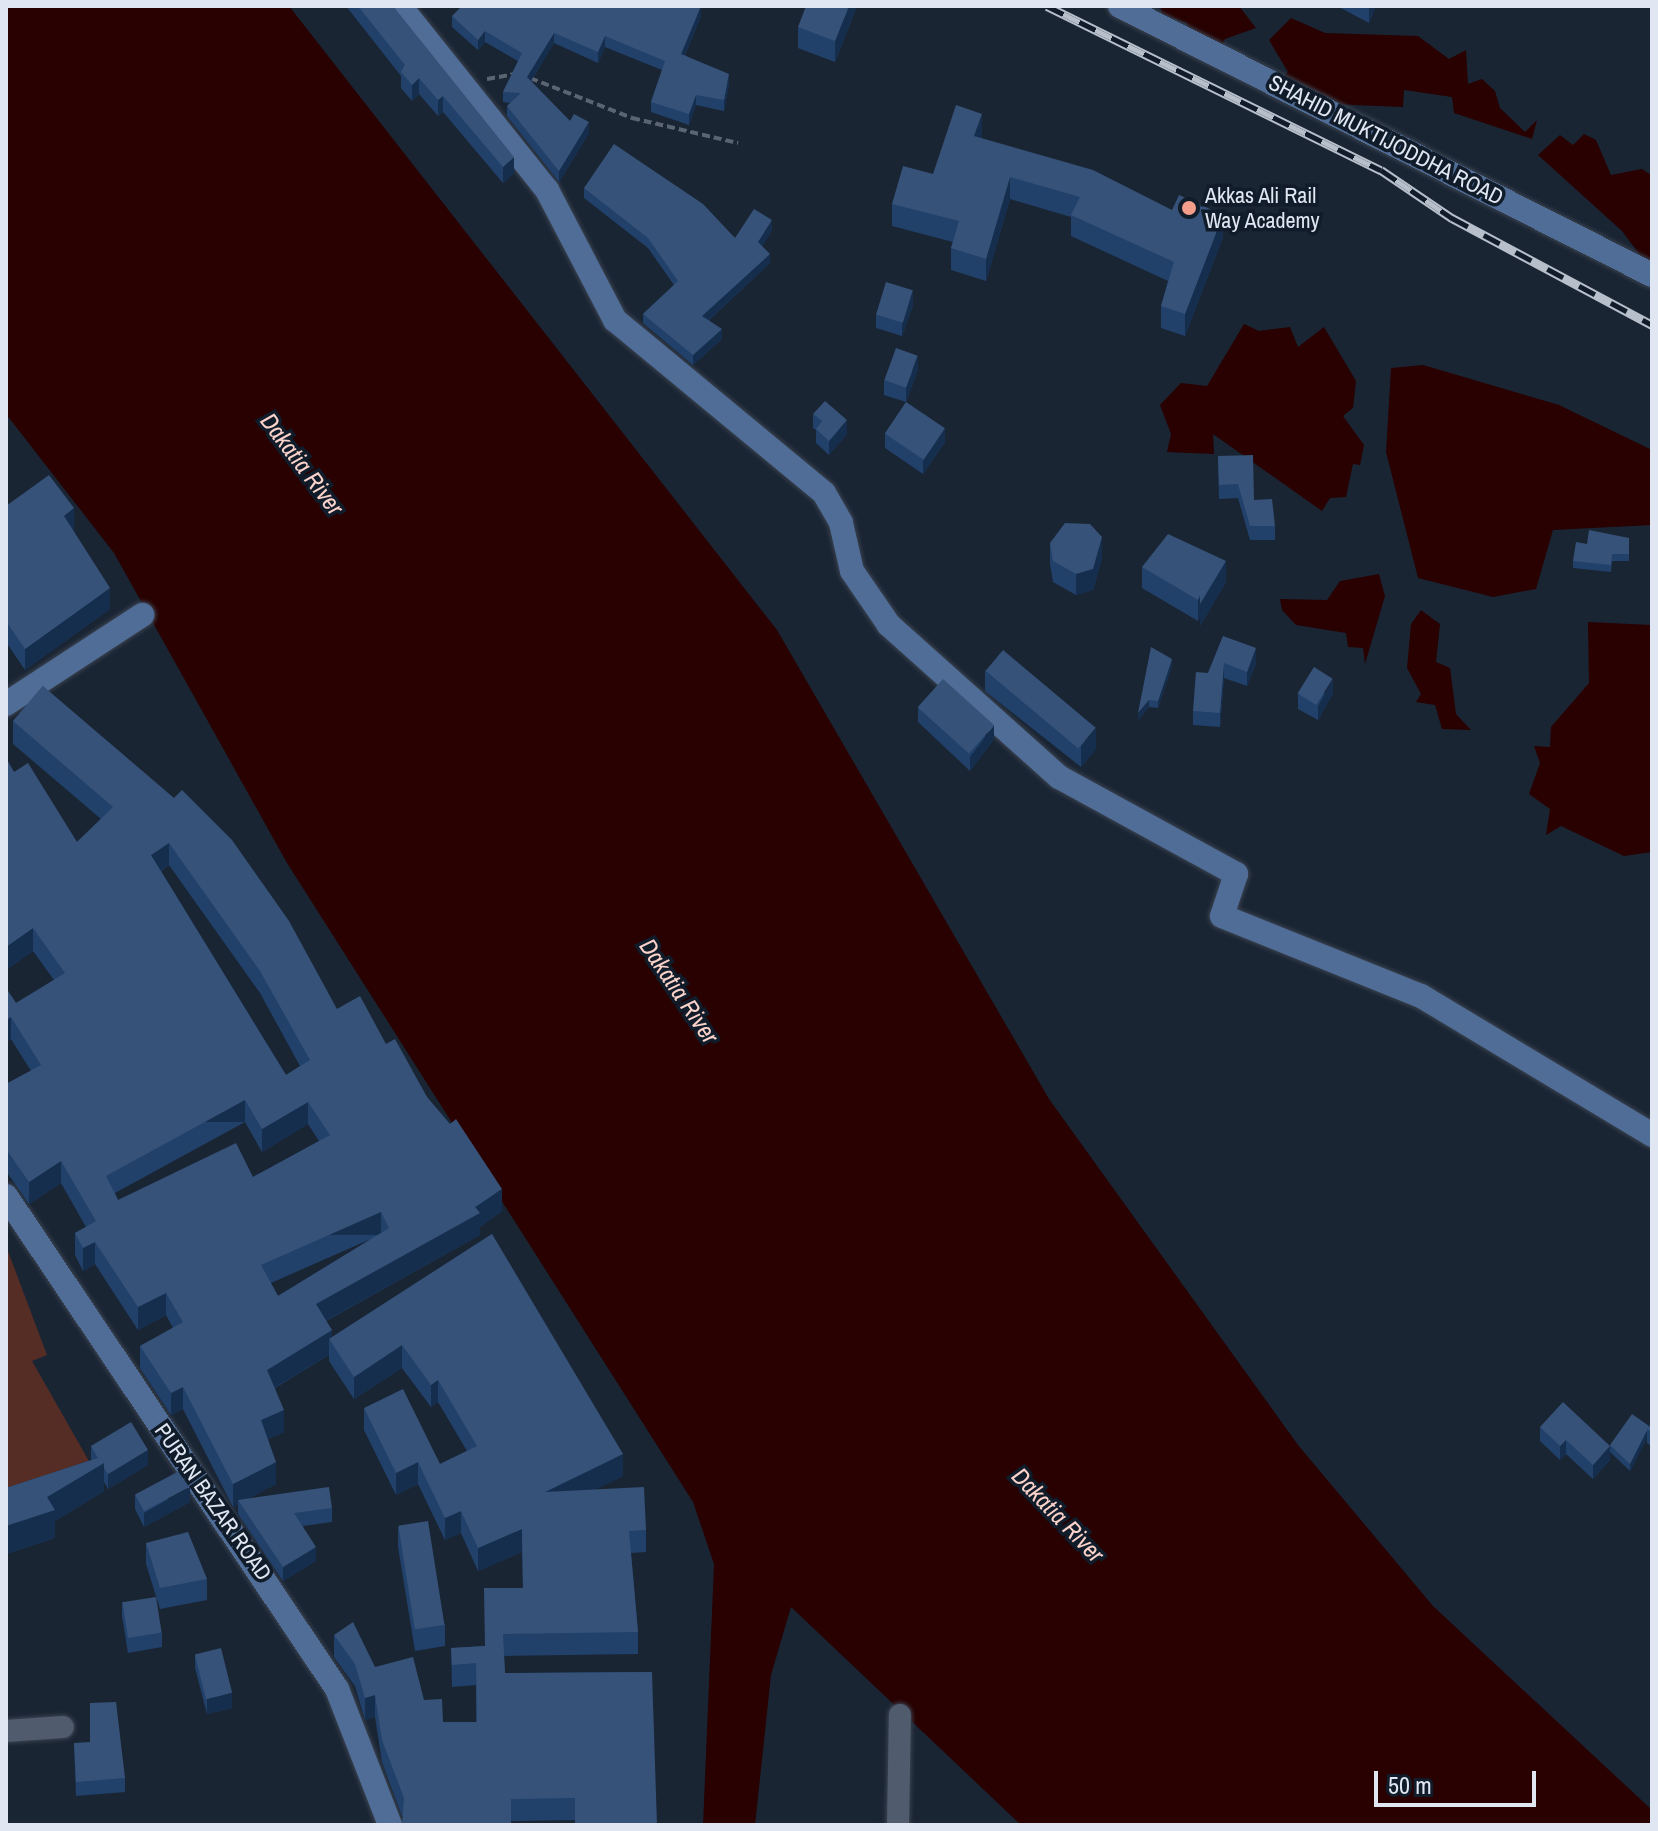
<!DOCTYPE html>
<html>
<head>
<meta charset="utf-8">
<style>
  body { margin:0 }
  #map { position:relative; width:1658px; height:1831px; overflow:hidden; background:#1a2534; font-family:"Archivo Narrow",sans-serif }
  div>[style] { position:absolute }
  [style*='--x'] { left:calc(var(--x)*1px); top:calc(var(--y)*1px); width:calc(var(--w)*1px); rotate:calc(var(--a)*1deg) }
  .green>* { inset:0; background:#562d24 }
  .water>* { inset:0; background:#280100 }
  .path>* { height:4px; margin-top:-2px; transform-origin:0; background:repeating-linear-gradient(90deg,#5b6572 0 8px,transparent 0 12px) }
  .roads { filter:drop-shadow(0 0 2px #3a424f) drop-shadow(0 0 2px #3a424f) }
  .street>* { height:22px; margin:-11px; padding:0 11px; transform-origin:11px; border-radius:11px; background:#505c6e }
  .secondary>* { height:24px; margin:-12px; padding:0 12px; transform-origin:12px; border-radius:12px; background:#506d97 }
  .rail>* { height:9px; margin-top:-4.5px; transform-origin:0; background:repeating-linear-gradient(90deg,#111c2a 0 18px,#b7bfcb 0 36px); box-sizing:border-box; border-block:2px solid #b7bfcb }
  .wall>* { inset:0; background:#21416a }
  .shaded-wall>* { inset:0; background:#162e4e; transform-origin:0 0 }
  .building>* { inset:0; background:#365279; transform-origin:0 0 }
  .dots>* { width:22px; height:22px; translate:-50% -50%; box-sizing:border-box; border:4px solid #111c2a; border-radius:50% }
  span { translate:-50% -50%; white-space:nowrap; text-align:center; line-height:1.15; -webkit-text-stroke:7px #111c2a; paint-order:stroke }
  .street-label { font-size:22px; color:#e0e7f2 }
  .poi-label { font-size:22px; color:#e0e7f2 }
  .left { translate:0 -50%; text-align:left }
  .water-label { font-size:24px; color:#fbd3ca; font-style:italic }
  .frame { position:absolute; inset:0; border:8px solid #e0e7f2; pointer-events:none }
  .scale { position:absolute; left:1374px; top:1771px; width:162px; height:36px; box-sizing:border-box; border:4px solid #e0e7f2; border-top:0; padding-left:10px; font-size:24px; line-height:28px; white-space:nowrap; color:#e0e7f2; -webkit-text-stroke:6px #111c2a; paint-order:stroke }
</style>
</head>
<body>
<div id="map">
  <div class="green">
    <i style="clip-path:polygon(6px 1246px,47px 1355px,32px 1361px,102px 1484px,6px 1514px)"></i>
  </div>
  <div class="water">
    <i style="clip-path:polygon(6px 6px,289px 6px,777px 630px,1049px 1099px,1298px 1445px,1433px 1606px,1652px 1810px,1652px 1825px,1021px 1825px,791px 1607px,771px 1675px,755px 1825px,703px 1825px,714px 1564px,693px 1502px,287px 863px,114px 553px,6px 414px)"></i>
    <i style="clip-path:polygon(1160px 6px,1239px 6px,1256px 28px,1225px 39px,1212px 62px,1199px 54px,1187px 23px,1162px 14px)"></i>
    <i style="clip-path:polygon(1291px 18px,1325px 33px,1418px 36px,1449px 59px,1466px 50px,1468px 84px,1482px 79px,1495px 91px,1500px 108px,1525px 132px,1537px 120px,1532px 139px,1454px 113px,1452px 97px,1404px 90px,1403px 107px,1305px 103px,1272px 89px,1288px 72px,1269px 40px)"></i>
    <i style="clip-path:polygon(1584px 134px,1596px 140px,1611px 175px,1642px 169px,1651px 175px,1652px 271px,1622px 231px,1538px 155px,1560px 135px,1573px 145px)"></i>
    <i style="clip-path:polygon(1244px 324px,1259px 331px,1290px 327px,1298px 347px,1324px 327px,1356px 381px,1353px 408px,1343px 416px,1364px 445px,1360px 465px,1353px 464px,1346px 497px,1330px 498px,1322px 511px,1213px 434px,1214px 454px,1167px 452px,1171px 434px,1160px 405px,1181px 383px,1207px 386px)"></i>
    <i style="clip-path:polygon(1423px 365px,1559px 405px,1652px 450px,1652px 525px,1553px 530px,1536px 589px,1493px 597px,1418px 578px,1386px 452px,1391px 368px)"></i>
    <i style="clip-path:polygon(1379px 574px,1385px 596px,1365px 664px,1363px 648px,1348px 647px,1346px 633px,1296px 625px,1282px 610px,1280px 599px,1327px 600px,1340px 581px)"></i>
    <i style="clip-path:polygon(1421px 610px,1440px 624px,1436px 662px,1450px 668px,1456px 714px,1471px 730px,1442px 729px,1435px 705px,1416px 702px,1421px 694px,1407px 668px,1411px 624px)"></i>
    <i style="clip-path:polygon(1588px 622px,1652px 625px,1652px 852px,1624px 856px,1561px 826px,1546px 835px,1550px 809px,1529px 794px,1540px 763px,1534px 746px,1550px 747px,1551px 727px,1589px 683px)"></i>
  </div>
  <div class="path">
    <i style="--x:530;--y:78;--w:110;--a:21.4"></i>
    <i style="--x:632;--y:118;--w:109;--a:13.3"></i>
    <i style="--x:487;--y:79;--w:27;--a:-10"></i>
  </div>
  <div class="roads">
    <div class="street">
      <i style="--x:6;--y:1731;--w:57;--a:-4"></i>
      <i style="--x:898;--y:1825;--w:110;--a:-89"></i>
    </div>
    <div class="secondary">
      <i style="--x:400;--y:6;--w:236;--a:51.4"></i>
      <i style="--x:547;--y:190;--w:147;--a:62.4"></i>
      <i style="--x:615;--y:320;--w:271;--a:39.6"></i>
      <i style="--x:824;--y:493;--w:34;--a:60"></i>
      <i style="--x:841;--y:523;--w:49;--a:77.1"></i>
      <i style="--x:852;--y:571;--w:65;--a:55.6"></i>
      <i style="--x:889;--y:625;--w:228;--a:41.8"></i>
      <i style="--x:1059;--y:777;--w:202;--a:28.7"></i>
      <i style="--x:1236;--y:874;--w:44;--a:108.4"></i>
      <i style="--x:1222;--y:916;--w:214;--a:21.9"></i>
      <i style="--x:1421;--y:996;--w:270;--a:31"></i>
      <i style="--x:1120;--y:6;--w:596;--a:26.82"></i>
      <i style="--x:6;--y:704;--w:163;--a:-33.2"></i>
      <i style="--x:6;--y:1196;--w:594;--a:56.12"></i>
      <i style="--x:337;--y:1689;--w:146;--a:68.7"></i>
    </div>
  </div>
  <div class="rail">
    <i style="--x:1047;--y:6;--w:372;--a:26.2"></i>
    <i style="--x:1381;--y:170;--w:86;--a:34.1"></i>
    <i style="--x:1452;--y:218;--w:227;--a:28.1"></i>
  </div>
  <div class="wall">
    <i style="clip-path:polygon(346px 6px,393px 6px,514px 173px,503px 183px,443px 112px,438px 116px,419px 94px,412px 101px,401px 88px,401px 76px)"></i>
    <i style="clip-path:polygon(857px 6px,835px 62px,798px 48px,798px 27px)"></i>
    <i style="clip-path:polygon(1337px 6px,1376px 6px,1369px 23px)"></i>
    <i style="clip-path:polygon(452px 16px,701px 16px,685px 55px,729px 85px,724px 111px,696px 105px,689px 125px,651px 112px,651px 102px,662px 70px,605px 47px,598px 63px,554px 43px,531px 81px,570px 121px,589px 133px,559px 182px,507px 116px,507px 106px,510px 103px,503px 102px,503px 92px,518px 61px,485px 42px,478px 50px,452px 27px)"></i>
    <i style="clip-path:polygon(982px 135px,981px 138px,1223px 237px,1185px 336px,1161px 328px,1161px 306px,1168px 281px,1071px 236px,1071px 217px,1010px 199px,986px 281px,951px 270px,951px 248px,953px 242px,892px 226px,892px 204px,933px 174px)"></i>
    <i style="clip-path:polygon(584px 188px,735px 238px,772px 230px,762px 246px,770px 263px,709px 320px,722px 339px,693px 365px,643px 323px,643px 314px,674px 285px,648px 248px,584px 198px)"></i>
    <i style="clip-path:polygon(913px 305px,902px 336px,876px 328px,876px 314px)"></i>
    <i style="clip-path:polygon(918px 370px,906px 402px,884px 395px,884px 380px)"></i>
    <i style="clip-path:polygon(813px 414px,847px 434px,829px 455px,816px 443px,816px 430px,813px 428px)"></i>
    <i style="clip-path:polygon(885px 434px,945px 442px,923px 474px,885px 448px)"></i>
    <i style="clip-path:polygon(1218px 456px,1275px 526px,1275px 540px,1250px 540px,1238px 498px,1219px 499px)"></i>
    <i style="clip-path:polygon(6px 506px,74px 529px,73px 530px,110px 609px,25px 670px,6px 642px)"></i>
    <i style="clip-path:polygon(1629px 538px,1629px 561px,1612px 561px,1611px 572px,1573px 568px,1573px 561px,1587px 544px)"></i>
    <i style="clip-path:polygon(1050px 543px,1102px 558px,1093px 590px,1076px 595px,1053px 582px,1050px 564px)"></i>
    <i style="clip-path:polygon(1142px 567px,1226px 582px,1200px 626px,1200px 617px,1198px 621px,1142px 588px)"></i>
    <i style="clip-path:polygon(1223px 636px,1256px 663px,1247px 686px,1224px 678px,1220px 727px,1193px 725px,1193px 711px)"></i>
    <i style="clip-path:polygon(1172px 659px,1172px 666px,1158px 708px,1149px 707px,1138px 720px)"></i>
    <i style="clip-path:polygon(985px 670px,1096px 749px,1081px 767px,985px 691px)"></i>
    <i style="clip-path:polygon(evenodd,43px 686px,337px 1009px,386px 1044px,427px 1097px,502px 1211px,480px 1227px,480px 1235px,326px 1321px,332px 1337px,492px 1234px,623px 1476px,594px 1490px,646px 1530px,646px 1552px,631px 1553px,638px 1632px,638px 1654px,504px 1656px,505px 1673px,652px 1672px,575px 1820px,511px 1821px,402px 1816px,382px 1762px,375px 1717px,365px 1720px,355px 1686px,334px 1657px,334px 1635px,375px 1667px,424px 1700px,443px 1722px,476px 1722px,476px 1685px,452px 1687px,451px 1648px,485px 1646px,523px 1588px,522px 1552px,478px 1571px,461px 1533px,445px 1540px,418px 1484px,396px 1495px,364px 1430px,364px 1408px,440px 1464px,467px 1451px,438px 1402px,431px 1407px,402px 1368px,354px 1399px,329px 1361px,329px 1355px,275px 1388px,284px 1432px,268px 1439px,276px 1484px,249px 1498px,332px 1508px,332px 1522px,303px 1526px,316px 1561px,283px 1581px,238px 1514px,238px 1504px,233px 1507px,183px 1409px,171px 1415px,140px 1368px,140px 1346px,173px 1328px,166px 1315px,138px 1330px,95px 1264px,83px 1271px,75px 1255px,75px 1233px,86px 1227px,61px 1183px,29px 1204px,6px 1171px,6px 1084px,31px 1071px,11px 1039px,6px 1042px,6px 988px,16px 1003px,54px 980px,33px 951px,6px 970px,6px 758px,14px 772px,77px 842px,101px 819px,13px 744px,13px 721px,43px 686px,169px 865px,260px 993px,300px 1066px,286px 1075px,161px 871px,169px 865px,43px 686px,245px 1122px,262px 1152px,308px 1124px,319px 1141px,253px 1177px,118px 1200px,115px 1193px,245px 1122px,43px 686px,371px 1239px,278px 1296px,271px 1283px,348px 1249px,371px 1239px)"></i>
    <i style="clip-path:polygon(1333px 693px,1318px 720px,1298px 709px,1298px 694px)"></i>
    <i style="clip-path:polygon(918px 708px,994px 739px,970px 771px,918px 722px)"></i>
    <i style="clip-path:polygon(1652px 1424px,1652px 1447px,1647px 1443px,1647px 1438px,1630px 1471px,1610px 1452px,1610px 1445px,1649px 1426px)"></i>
    <i style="clip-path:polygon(1540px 1427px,1610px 1460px,1593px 1479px,1566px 1454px,1560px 1460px,1540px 1441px)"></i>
    <i style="clip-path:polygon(91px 1446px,148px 1465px,108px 1489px,104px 1482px,104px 1491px,55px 1521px,55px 1538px,6px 1554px,6px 1488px,91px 1460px)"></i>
    <i style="clip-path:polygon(135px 1495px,190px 1502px,144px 1527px,135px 1509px)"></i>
    <i style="clip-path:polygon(398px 1526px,445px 1625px,445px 1646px,415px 1651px,398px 1547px)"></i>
    <i style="clip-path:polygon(146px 1543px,207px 1579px,207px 1600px,160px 1609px,146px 1564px)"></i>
    <i style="clip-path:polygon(122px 1602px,162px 1633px,162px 1647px,128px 1653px,122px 1616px)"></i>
    <i style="clip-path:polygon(195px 1654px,232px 1708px,207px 1714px,195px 1668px)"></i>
    <i style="clip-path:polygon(74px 1743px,125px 1778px,125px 1792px,76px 1796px)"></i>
  </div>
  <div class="shaded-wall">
    <i style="clip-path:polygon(701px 6px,701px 16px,681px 64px,681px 54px)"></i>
    <i style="clip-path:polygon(849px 6px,857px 6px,835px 62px,835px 41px)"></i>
    <i style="clip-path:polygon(1370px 6px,1376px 6px,1369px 23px,1369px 9px)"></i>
    <i style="clip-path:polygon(485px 31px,485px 42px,478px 50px,478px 40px)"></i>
    <i style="clip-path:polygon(554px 33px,554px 43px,527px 87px,527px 77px)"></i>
    <i style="clip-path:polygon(605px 36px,605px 47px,598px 63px,598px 52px)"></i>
    <i style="clip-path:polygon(729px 74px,729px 85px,724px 111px,724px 100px)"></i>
    <i style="clip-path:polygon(419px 78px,419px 94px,412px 101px,412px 85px)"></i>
    <i style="clip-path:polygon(696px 95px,696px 105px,689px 125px,689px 114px)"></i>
    <i style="clip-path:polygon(443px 96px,443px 112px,438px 116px,438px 100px)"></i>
    <i style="clip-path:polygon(982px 114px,982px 135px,974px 158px,974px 136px)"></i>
    <i style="clip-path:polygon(589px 122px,589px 133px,559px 182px,559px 171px)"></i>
    <i style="clip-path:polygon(514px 157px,514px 173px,503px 183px,503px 167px)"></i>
    <i style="clip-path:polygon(1010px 177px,1010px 199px,986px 281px,986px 259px)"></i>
    <i style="clip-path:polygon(1223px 215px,1223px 237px,1185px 336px,1185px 314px)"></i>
    <i style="clip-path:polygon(772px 220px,772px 230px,758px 252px,758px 242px)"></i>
    <i style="clip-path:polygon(770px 254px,770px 263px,702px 326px,702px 316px)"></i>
    <i style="clip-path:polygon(913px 290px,913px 305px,902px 336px,902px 322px)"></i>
    <i style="clip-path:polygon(722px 329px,722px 339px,693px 365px,693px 355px)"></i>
    <i style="clip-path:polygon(918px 356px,918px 370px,906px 402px,906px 388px)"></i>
    <i style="clip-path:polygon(847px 420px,847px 434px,829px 455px,829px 441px)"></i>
    <i style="clip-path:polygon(945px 428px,945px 442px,923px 474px,923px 460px)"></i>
    <i style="clip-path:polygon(74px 508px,74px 529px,64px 536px,64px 516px)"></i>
    <i style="clip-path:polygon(1102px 537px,1102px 558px,1093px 590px,1076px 595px,1076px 574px)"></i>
    <i style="clip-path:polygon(1226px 561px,1226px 582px,1200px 626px,1200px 617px,1198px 621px,1198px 600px)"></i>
    <i style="clip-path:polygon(110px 588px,110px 609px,25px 670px,25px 649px)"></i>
    <i style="clip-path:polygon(1256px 648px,1256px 663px,1247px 686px,1247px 672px)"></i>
    <i style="clip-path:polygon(1172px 659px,1172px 666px,1158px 708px,1158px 701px)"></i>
    <i style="clip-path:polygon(1224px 663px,1224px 678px,1220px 727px,1220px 713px)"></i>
    <i style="clip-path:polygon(1333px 679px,1333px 693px,1318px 720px,1318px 706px)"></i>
    <i style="clip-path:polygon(1149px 700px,1149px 707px,1138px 720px,1138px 713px)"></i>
    <i style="clip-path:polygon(994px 725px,994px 739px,970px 771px,970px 757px)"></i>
    <i style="clip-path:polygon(1096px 728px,1096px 749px,1081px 767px,1081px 746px)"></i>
    <i style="clip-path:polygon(169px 843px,169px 865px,151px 877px,151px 855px)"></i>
    <i style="clip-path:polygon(33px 928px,33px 951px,6px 970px,6px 947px)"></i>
    <i style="clip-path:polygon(11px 1017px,11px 1039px,6px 1042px,6px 1020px)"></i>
    <i style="left:245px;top:1100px;width:22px;height:158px;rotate:90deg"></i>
    <i style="clip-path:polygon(308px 1102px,308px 1124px,262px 1152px,262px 1129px)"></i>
    <i style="clip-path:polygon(61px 1161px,61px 1183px,29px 1204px,29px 1182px)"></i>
    <i style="clip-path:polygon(502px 1189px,502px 1211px,480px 1227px,480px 1235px,316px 1326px,316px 1304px,475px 1207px)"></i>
    <i style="left:381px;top:1212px;width:23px;height:131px;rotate:90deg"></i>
    <i style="clip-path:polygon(95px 1242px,95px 1264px,83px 1271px,83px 1248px)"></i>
    <i style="clip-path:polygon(166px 1293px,166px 1315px,138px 1330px,138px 1307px)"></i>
    <i style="clip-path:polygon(332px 1330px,332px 1344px,329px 1339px,329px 1355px,267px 1392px,267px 1370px)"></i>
    <i style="clip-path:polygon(402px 1345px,402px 1368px,354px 1399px,354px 1377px)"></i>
    <i style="clip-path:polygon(438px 1380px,438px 1402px,431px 1407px,431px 1385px)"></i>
    <i style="clip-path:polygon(183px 1387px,183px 1409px,171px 1415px,171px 1393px)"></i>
    <i style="clip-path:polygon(284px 1410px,284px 1432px,261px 1442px,261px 1420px)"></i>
    <i style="clip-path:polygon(1647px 1431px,1647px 1438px,1630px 1471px,1630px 1464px)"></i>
    <i style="clip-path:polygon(1566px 1440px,1566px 1454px,1560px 1460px,1560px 1446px)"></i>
    <i style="clip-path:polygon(1610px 1446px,1610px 1460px,1593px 1479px,1593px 1465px)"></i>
    <i style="clip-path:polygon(148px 1450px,148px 1465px,108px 1489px,108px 1474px)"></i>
    <i style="clip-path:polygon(623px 1454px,623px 1476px,545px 1514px,545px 1492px)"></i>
    <i style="clip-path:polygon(276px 1462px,276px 1484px,240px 1503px,238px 1500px,238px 1504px,233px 1507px,233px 1484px)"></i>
    <i style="clip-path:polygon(418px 1462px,418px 1484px,396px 1495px,396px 1473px)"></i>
    <i style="clip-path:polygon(104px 1463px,104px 1491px,55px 1521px,55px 1538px,6px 1554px,6px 1526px,47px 1497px)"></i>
    <i style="clip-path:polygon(190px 1487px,190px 1502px,144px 1527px,144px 1513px)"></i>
    <i style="clip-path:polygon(461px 1511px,461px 1533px,445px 1540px,445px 1518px)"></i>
    <i style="clip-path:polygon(522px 1529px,522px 1552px,478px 1571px,478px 1548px)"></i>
    <i style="clip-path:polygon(316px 1547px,316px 1561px,283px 1581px,283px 1567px)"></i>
    <i style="clip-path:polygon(232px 1693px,232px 1708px,207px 1714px,207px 1699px)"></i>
    <i style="clip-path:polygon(375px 1695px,375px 1717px,365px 1720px,365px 1698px)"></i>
  </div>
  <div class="building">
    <i style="clip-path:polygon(358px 6px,393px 6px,514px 157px,503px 167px,443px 96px,438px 100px,419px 78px,412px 85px,401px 72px,405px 65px)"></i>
    <i style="clip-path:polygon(462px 6px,701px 6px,681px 54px,729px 74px,724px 100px,696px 95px,689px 114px,651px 102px,665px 61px,605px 36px,598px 52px,554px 33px,527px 77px,570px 121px,574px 114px,589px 122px,559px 171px,507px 106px,521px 93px,503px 92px,522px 53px,485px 31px,478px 40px,452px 16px)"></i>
    <i style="clip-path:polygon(806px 6px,849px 6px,835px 41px,798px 27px)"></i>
    <i style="clip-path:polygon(956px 105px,982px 114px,974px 136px,1093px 170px,1172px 210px,1179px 195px,1223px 215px,1185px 314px,1161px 306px,1174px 262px,1071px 215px,1080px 197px,1010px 177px,986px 259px,951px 248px,959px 221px,892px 204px,903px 166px,933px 174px)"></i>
    <i style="clip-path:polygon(614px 144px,703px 204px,735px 238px,754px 209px,772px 220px,758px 242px,770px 254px,702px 316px,722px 329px,693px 355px,643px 314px,678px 281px,648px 238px,584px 188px)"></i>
    <i style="left:886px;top:282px;width:28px;height:34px;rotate:17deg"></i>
    <i style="left:896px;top:348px;width:23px;height:34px;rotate:20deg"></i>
    <i style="clip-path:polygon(825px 401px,847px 420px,829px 441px,816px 429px,822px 421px,813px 414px)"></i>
    <i style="left:906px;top:402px;width:47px;height:38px;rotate:34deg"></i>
    <i style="clip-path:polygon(1253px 455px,1254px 500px,1272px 499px,1275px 526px,1250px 526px,1238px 484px,1219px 485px,1218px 456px)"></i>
    <i style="clip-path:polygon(49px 475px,74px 508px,64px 516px,110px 588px,25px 649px,6px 621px,6px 506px)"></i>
    <i style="clip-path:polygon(1065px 523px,1090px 524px,1102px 537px,1093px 569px,1076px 574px,1053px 561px,1050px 543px)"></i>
    <i style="clip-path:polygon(1589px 530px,1629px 538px,1629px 554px,1612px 554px,1611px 565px,1573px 561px,1576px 542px,1587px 544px)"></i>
    <i style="clip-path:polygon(1168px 534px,1226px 561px,1200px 604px,1200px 594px,1198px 600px,1142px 567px)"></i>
    <i style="clip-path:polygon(1223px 636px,1256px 648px,1247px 672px,1224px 663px,1220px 713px,1193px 711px,1196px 672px,1208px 673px)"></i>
    <i style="clip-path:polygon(1151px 647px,1172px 659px,1158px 701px,1149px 700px,1138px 713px)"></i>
    <i style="left:1003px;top:650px;width:121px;height:27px;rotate:40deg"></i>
    <i style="left:1314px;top:667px;width:22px;height:31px;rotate:32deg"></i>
    <i style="left:943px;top:679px;width:69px;height:38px;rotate:42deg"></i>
    <i style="clip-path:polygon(evenodd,43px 686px,174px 798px,182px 790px,232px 840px,289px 921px,337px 1009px,360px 996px,386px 1044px,395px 1039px,427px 1097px,450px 1124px,456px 1119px,502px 1189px,475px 1207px,480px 1213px,316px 1304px,332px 1330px,267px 1370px,284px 1410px,261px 1420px,276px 1462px,233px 1484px,183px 1387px,171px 1393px,140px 1346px,183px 1322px,166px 1293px,138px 1307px,95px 1242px,83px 1248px,75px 1233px,96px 1221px,61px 1161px,29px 1182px,6px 1149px,6px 1084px,41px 1065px,11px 1017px,6px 1020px,6px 988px,16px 1003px,65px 973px,33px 928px,6px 947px,6px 758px,14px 772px,28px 763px,77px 842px,113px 807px,13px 721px,43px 686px,169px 843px,260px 971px,310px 1060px,286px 1075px,151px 855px,169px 843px,43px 686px,245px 1100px,262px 1129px,308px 1102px,330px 1135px,253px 1177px,236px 1143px,118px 1200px,106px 1176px,245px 1100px,43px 686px,381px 1212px,389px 1228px,278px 1296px,261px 1265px,381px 1212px)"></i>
    <i style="clip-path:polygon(492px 1234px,623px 1454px,545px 1492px,644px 1487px,646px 1530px,629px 1531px,638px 1632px,503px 1634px,505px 1673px,652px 1672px,657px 1825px,575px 1825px,575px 1798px,511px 1799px,511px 1825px,402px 1825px,404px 1798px,382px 1740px,375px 1695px,365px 1698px,355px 1664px,334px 1635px,353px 1622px,375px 1667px,413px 1657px,424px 1700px,442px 1699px,443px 1722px,477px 1722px,476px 1663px,452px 1665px,451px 1648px,485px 1646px,484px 1588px,523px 1588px,522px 1529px,478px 1548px,461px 1511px,445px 1518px,418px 1462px,396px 1473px,364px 1408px,403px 1389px,440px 1464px,477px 1446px,438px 1380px,431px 1385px,402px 1345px,354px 1377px,329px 1339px)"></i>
    <i style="clip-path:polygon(1563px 1402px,1610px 1446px,1593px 1465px,1566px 1440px,1560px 1446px,1540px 1427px)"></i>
    <i style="clip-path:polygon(1632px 1414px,1649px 1426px,1630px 1464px,1610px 1445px)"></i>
    <i style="clip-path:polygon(131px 1422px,148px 1450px,108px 1474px,104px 1468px,104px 1463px,101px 1457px,98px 1458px,91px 1446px)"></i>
    <i style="clip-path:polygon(1652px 1424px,1652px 1433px,1647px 1429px)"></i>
    <i style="clip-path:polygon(101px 1457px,104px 1463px,47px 1497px,55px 1510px,6px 1526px,6px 1488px)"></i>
    <i style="left:181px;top:1470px;width:19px;height:52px;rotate:62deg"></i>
    <i style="clip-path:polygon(329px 1487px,332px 1508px,294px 1513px,316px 1547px,283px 1567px,238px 1500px)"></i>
    <i style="left:428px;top:1521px;width:105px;height:30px;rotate:81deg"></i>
    <i style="clip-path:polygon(188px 1532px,207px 1579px,160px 1588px,146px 1543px)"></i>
    <i style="left:156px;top:1597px;width:36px;height:34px;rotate:81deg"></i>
    <i style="left:221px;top:1648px;width:46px;height:27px;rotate:76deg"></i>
    <i style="clip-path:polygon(116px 1702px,125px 1778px,76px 1782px,74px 1743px,90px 1742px,90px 1703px)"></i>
  </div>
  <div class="dots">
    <i style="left:1189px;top:208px;background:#f49d8b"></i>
  </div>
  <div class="street-label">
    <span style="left:1386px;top:140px;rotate:27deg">SHAHID MUKTIJODDHA ROAD</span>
    <span style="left:213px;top:1502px;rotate:55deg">PURAN BAZAR ROAD</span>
  </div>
  <div class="poi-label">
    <span class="left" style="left:1205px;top:208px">Akkas Ali Rail<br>Way Academy</span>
  </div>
  <div class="water-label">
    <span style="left:302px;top:464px;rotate:53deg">Dakatia River</span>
    <span style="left:679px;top:991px;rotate:56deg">Dakatia River</span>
    <span style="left:1058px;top:1515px;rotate:46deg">Dakatia River</span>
  </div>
  <div class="frame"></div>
  <div class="scale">50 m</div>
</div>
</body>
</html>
